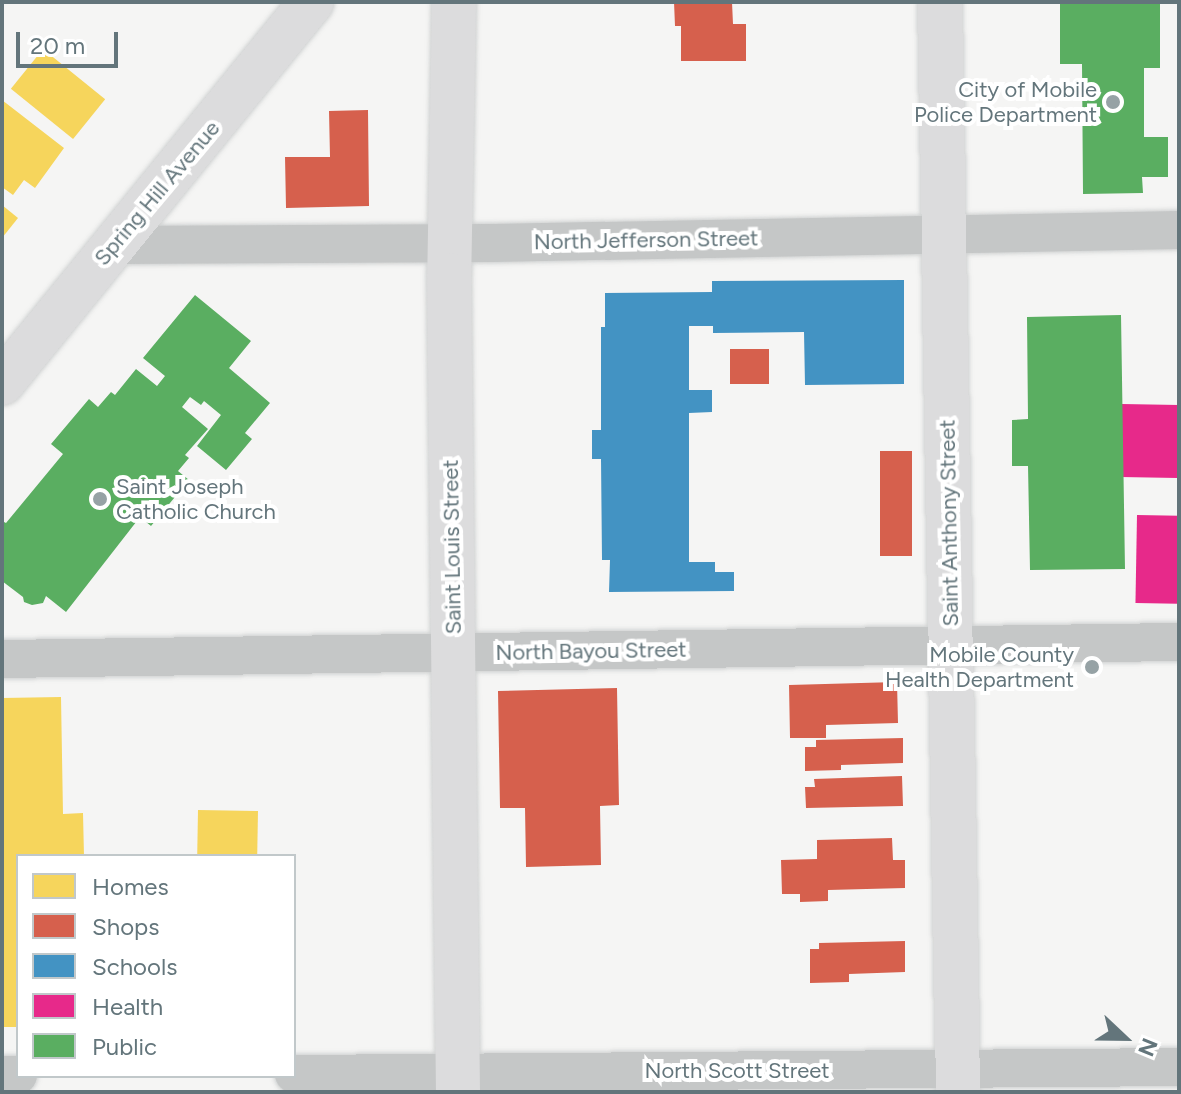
<!DOCTYPE html>
<html>
<head>
<meta charset="utf-8">
<style>
  body { margin:0 }
  #map { position:relative; width:1181px; height:1094px; overflow:hidden; background:#f5f5f4; font-family:Figtree,sans-serif }
  div>[style] { position:absolute }
  [style*='--x'] { left:calc(var(--x)*1px); top:calc(var(--y)*1px); width:calc(var(--w)*1px); rotate:calc(var(--a)*1deg) }
  .homes>* { inset:0; background:#f6d55c; transform-origin:0 0 }
  .shops>* { inset:0; background:#d6604d; transform-origin:0 0 }
  .schools>* { inset:0; background:#4393c3 }
  .health>* { inset:0; background:#e7298a; transform-origin:0 0 }
  .public>* { inset:0; background:#5aae61 }
  .roads { filter:drop-shadow(0 0 2px #d0d2d2) drop-shadow(0 0 2px #d0d2d2) }
  .street>* { height:38px; margin:-19px; padding:0 19px; transform-origin:19px; border-radius:19px; background:#c5c7c7 }
  .secondary>* { height:44px; margin:-22px; padding:0 22px; transform-origin:22px; border-radius:22px; background:#dcdcdd }
  .dots>* { width:22px; height:22px; translate:-50% -50%; box-sizing:border-box; border:4px solid #fff; border-radius:50% }
  span { translate:-50% -50%; white-space:nowrap; text-align:center; line-height:1.15; -webkit-text-stroke:8px #fff; paint-order:stroke }
  .poi-label { font-size:22px; color:#63757b }
  .right { translate:-100% -50%; text-align:right }
  .left { translate:0 -50%; text-align:left }
  .street-label { font-size:22px; color:#63757b }
  .frame { position:absolute; inset:0; border:4px solid #63757b; pointer-events:none }
  .legend { position:absolute; left:16px; top:854px; width:280px; height:224px; box-sizing:border-box; background:#fff; border:2px solid #c1c8ca; margin:0; padding:10px 14px; list-style:none; font-size:24px; color:#63757b }
  .legend li { display:flex; align-items:center; gap:16px; height:40px }
  .legend b { width:40px; border:2px solid #c1c8ca }
  .north { position:absolute; left:1085px; top:998px; width:80px; height:80px; -webkit-text-stroke:6px #fff; paint-order:stroke; rotate:112deg; font-size:22px; font-weight:700; line-height:32px; text-align:center; color:#63757b }
  .north::after { content:''; display:block; margin:auto; width:28px; height:36px; background:#63757b; clip-path:polygon(50% 0,100% 100%,50% 72%,0 100%) }
  .scale { position:absolute; left:16px; top:32px; width:102px; height:36px; box-sizing:border-box; border:4px solid #63757b; border-top:0; padding-left:10px; font-size:24px; line-height:28px; white-space:nowrap; color:#63757b; -webkit-text-stroke:6px #fff; paint-order:stroke }
</style>
</head>
<body>
<div id="map">
  <div class="homes">
    <i style="left:43px;top:49px;width:80px;height:51px;rotate:39deg"></i>
    <i style="clip-path:polygon(2px 100px,64px 148px,35px 188px,24px 180px,13px 195px,2px 187px)"></i>
    <i style="clip-path:polygon(2px 205px,18px 218px,2px 238px)"></i>
    <i style="clip-path:polygon(61px 697px,63px 814px,83px 813px,84px 856px,18px 856px,18px 1027px,2px 1027px,2px 698px)"></i>
    <i style="left:198px;top:810px;width:60px;height:46px;rotate:1deg"></i>
  </div>
  <div class="shops">
    <i style="clip-path:polygon(674px 2px,732px 2px,733px 24px,746px 24px,746px 61px,681px 61px,681px 26px,675px 26px)"></i>
    <i style="clip-path:polygon(368px 110px,369px 206px,286px 208px,285px 157px,330px 157px,329px 111px)"></i>
    <i style="left:769px;top:349px;width:35px;height:39px;rotate:90deg"></i>
    <i style="left:880px;top:451px;width:32px;height:105px"></i>
    <i style="clip-path:polygon(897px 682px,898px 723px,826px 725px,826px 738px,790px 738px,789px 685px)"></i>
    <i style="clip-path:polygon(617px 688px,619px 805px,600px 806px,601px 865px,526px 867px,525px 808px,500px 808px,498px 691px)"></i>
    <i style="clip-path:polygon(903px 738px,903px 763px,841px 765px,841px 770px,805px 771px,805px 747px,816px 747px,816px 740px)"></i>
    <i style="clip-path:polygon(902px 776px,903px 806px,806px 808px,805px 787px,815px 787px,814px 779px)"></i>
    <i style="clip-path:polygon(892px 838px,893px 860px,905px 860px,905px 888px,828px 890px,828px 901px,800px 902px,800px 894px,782px 894px,781px 860px,817px 859px,817px 840px)"></i>
    <i style="clip-path:polygon(905px 941px,905px 972px,849px 974px,849px 982px,810px 983px,810px 949px,819px 949px,819px 943px)"></i>
  </div>
  <div class="schools">
    <i style="clip-path:polygon(904px 280px,904px 384px,805px 385px,804px 332px,713px 333px,713px 326px,689px 326px,689px 390px,712px 390px,712px 412px,689px 413px,689px 562px,715px 562px,715px 572px,734px 572px,734px 591px,609px 592px,610px 560px,602px 560px,601px 459px,592px 459px,592px 430px,601px 430px,601px 327px,605px 327px,605px 293px,712px 292px,712px 281px)"></i>
  </div>
  <div class="health">
    <i style="left:1122px;top:404px;width:57px;height:73px;rotate:1deg"></i>
    <i style="left:1137px;top:515px;width:42px;height:88px;rotate:1deg"></i>
  </div>
  <div class="public">
    <i style="clip-path:polygon(1060px 2px,1160px 2px,1160px 68px,1144px 68px,1144px 137px,1168px 137px,1168px 177px,1142px 177px,1143px 193px,1083px 194px,1082px 64px,1060px 64px)"></i>
    <i style="clip-path:polygon(195px 295px,251px 341px,229px 368px,270px 403px,245px 433px,252px 439px,226px 470px,197px 446px,221px 415px,204px 401px,201px 405px,190px 397px,182px 407px,208px 429px,185px 455px,189px 458px,178px 471px,189px 480px,151px 526px,140px 517px,66px 612px,46px 596px,43px 603px,32px 605px,24px 602px,23px 597px,2px 581px,2px 521px,6px 523px,63px 454px,51px 444px,89px 399px,98px 407px,111px 392px,115px 395px,136px 369px,157px 386px,165px 376px,143px 358px)"></i>
    <i style="clip-path:polygon(1121px 315px,1125px 569px,1030px 570px,1028px 466px,1012px 466px,1012px 420px,1028px 419px,1027px 317px)"></i>
  </div>
  <div class="roads">
    <div class="street">
      <i style="--x:114;--y:245;--w:378;--a:-0.3"></i>
      <i style="--x:492;--y:243;--w:687;--a:-1.08"></i>
      <i style="--x:2;--y:659;--w:1177;--a:-0.83"></i>
      <i style="--x:294;--y:1074;--w:885;--a:-0.45"></i>
      <i style="--x:2;--y:1075;--w:16;--a:0"></i>
    </div>
    <div class="secondary">
      <i style="--x:454;--y:2;--w:273;--a:91"></i>
      <i style="--x:449;--y:275;--w:817;--a:89.37"></i>
      <i style="--x:940;--y:2;--w:1090;--a:89.05"></i>
      <i style="--x:2;--y:383;--w:491;--a:-50.9"></i>
    </div>
  </div>
  <div class="dots">
    <i style="left:1113px;top:102px;background:#96a2a5"></i>
    <i style="left:100px;top:499px;background:#96a2a5"></i>
    <i style="left:1092px;top:667px;background:#96a2a5"></i>
  </div>
  <div class="poi-label">
    <span class="right" style="left:1097px;top:102px">City of Mobile<br>Police Department</span>
    <span class="left" style="left:116px;top:499px">Saint Joseph<br>Catholic Church</span>
    <span class="right" style="left:1074px;top:667px">Mobile County<br>Health Department</span>
  </div>
  <div class="street-label">
    <span style="left:157px;top:193px;rotate:-50deg">Spring Hill Avenue</span>
    <span style="left:646px;top:240px;rotate:-1deg">North Jefferson Street</span>
    <span style="left:949px;top:523px;rotate:-91deg">Saint Anthony Street</span>
    <span style="left:452px;top:547px;rotate:-91deg">Saint Louis Street</span>
    <span style="left:591px;top:651px;rotate:-1deg">North Bayou Street</span>
    <span style="left:737px;top:1071px">North Scott Street</span>
  </div>
  <div class="frame"></div>
  <ul class="legend">
  <li><b style="height:22px;background:#f6d55c"></b>Homes</li>
  <li><b style="height:22px;background:#d6604d"></b>Shops</li>
  <li><b style="height:22px;background:#4393c3"></b>Schools</li>
  <li><b style="height:22px;background:#e7298a"></b>Health</li>
  <li><b style="height:22px;background:#5aae61"></b>Public</li>
  </ul>
  <div class="north">N</div>
  <div class="scale">20 m</div>
</div>
</body>
</html>
